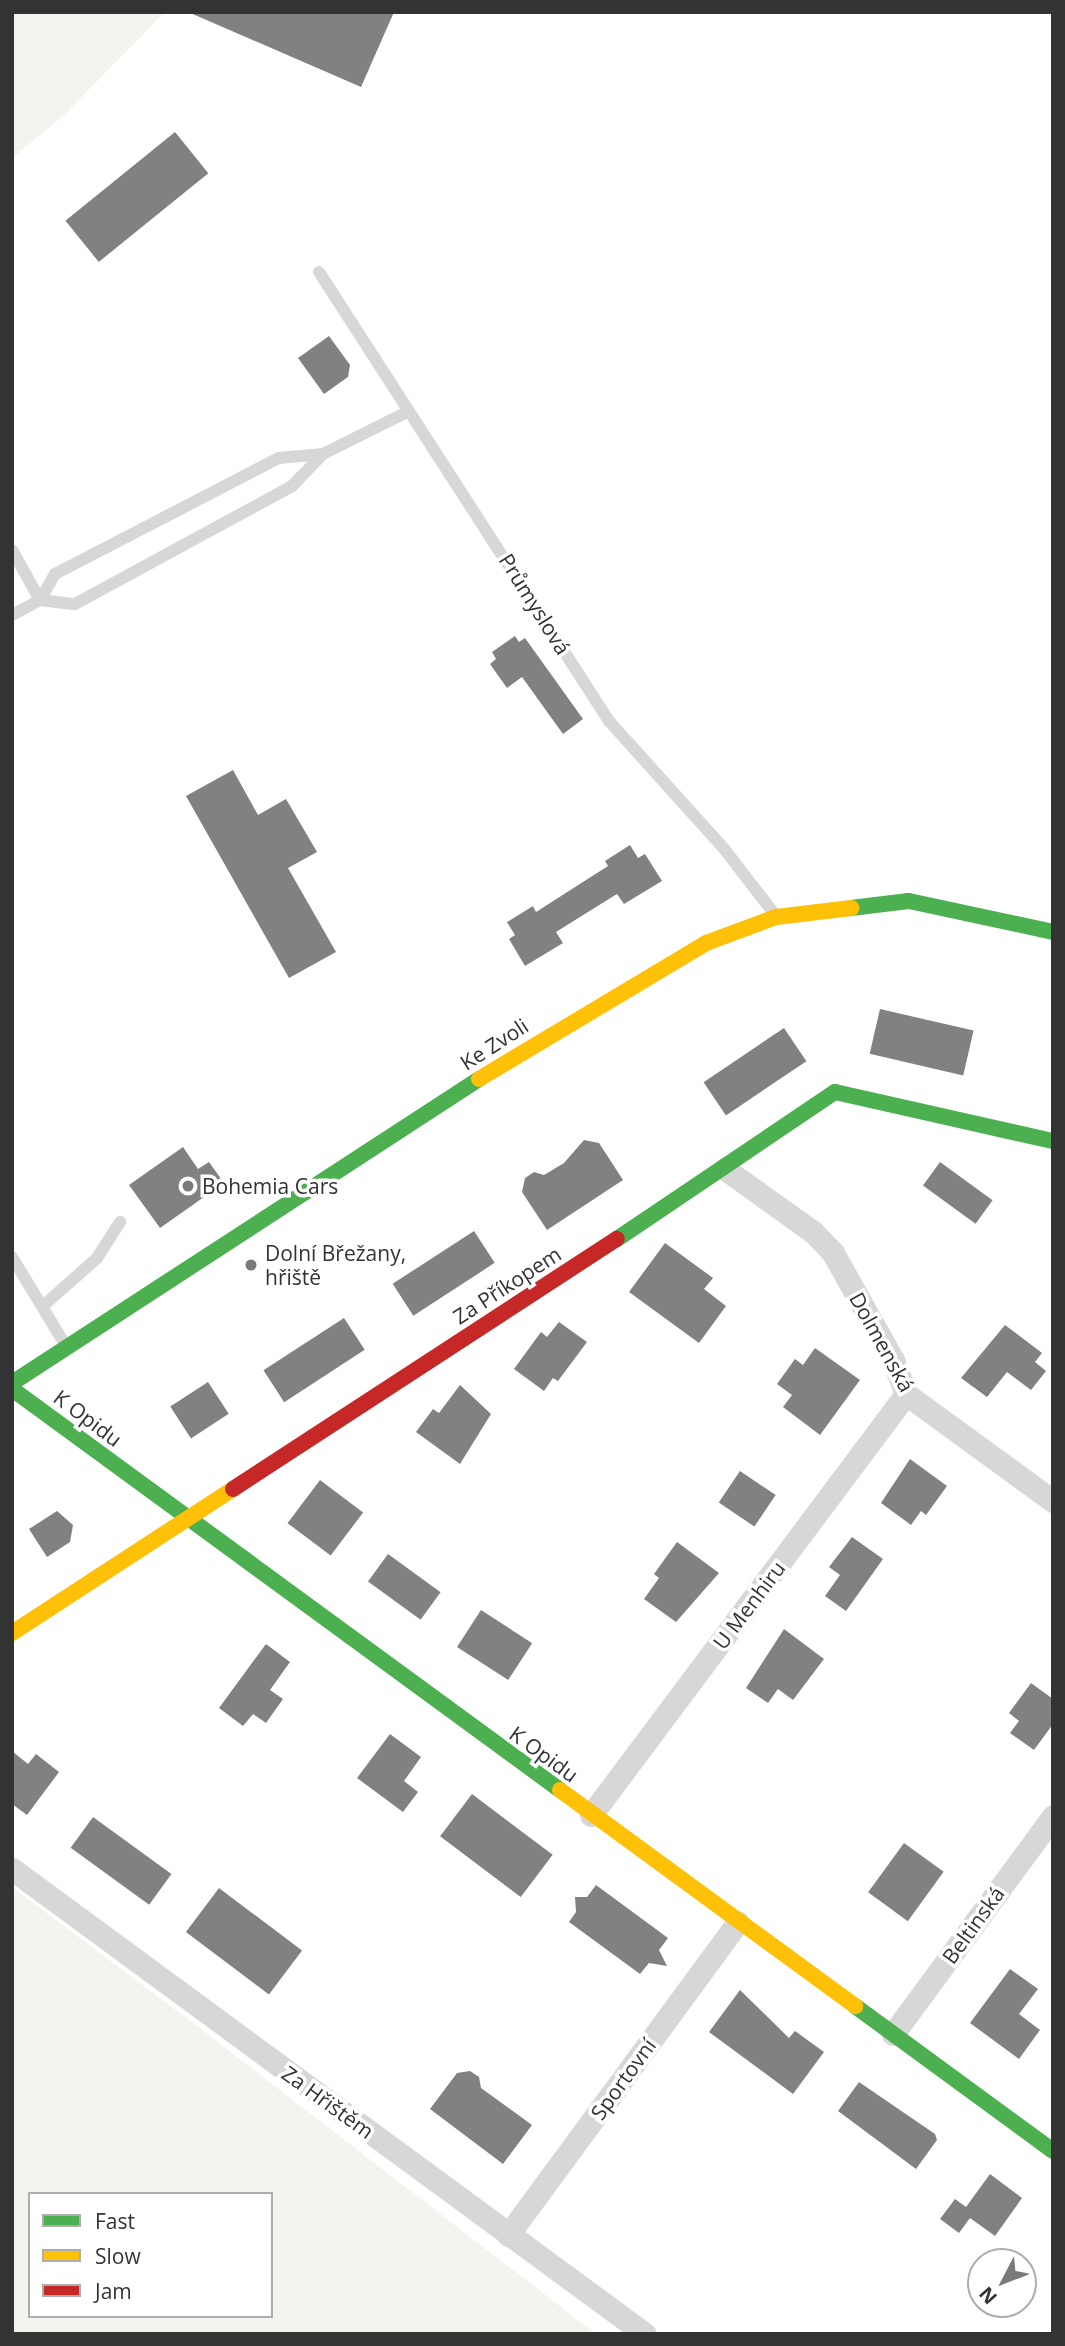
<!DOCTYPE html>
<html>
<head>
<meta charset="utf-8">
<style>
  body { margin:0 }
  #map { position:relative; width:1065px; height:2346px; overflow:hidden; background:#fff; font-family:"Open Sans",sans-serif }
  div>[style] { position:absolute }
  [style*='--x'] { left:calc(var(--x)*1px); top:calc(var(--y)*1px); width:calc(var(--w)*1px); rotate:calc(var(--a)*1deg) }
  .green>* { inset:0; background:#f1f5ed }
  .building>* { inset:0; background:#818181; transform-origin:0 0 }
  .lane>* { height:12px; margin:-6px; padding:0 6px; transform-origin:6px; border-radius:6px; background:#d7d7d7 }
  .street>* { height:23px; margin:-11.5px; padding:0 11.5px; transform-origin:11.5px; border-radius:11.5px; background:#d7d7d7 }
  .fast>* { height:16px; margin:-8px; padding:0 8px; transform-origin:8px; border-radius:8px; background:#4caf50 }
  .slow>* { height:16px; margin:-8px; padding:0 8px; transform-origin:8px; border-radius:8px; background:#ffc107 }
  .jam>* { height:16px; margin:-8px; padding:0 8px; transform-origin:8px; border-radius:8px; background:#c62828 }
  .dots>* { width:19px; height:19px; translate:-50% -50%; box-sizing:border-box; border:4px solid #fff; border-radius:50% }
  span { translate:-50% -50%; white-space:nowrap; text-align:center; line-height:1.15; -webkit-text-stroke:7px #fff; paint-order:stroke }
  .street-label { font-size:21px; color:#333 }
  .poi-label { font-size:21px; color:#333 }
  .left { translate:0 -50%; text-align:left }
  .frame { position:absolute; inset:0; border:14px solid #333; pointer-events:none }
  .legend { position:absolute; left:28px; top:2192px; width:245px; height:126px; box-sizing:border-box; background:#fff; border:2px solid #adadad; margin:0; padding:9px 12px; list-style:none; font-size:21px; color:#333 }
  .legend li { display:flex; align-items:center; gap:14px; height:35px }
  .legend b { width:35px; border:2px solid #adadad }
  .north { position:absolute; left:967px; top:2248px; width:70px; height:70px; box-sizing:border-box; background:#fff; border:2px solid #adadad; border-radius:50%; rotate:228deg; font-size:19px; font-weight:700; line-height:28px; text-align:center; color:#333 }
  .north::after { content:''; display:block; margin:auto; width:24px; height:32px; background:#7a7a7a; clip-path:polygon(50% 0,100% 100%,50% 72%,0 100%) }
</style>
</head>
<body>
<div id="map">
  <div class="green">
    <i style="clip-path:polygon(12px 12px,165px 12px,62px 117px,12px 158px)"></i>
    <i style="clip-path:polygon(evenodd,12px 1887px,193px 2023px,596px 2334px,12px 2334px,12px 1887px,30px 2194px,271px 2194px,271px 2316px,30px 2316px,30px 2194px)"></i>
  </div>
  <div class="building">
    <i style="clip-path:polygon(188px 12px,394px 12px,361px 87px)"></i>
    <i style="left:175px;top:132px;width:53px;height:141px;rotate:51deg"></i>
    <i style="clip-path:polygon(329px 336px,350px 365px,348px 377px,324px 394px,298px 358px)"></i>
    <i style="clip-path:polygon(515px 636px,519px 642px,525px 638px,583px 719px,563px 734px,522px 677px,507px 688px,490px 664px,496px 659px,492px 652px)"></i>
    <i style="clip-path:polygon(233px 770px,258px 815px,286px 799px,317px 852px,288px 868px,336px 952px,289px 978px,186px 796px)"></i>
    <i style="clip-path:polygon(630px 845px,638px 858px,645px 854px,662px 881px,624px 904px,617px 894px,588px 912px,556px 932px,563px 943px,525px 966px,509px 939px,515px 935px,507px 922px,533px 906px,536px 912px,608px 866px,605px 861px)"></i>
    <i style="left:880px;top:1009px;width:96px;height:46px;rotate:13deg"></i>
    <i style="left:784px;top:1028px;width:40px;height:97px;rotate:56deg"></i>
    <i style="clip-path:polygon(584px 1140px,599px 1143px,623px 1180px,547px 1230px,522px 1192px,525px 1178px,534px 1172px,544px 1175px,564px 1163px)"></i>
    <i style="clip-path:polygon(183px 1147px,198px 1169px,209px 1162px,224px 1183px,160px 1228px,129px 1185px)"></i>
    <i style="left:940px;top:1162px;width:65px;height:29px;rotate:36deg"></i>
    <i style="left:474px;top:1231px;width:38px;height:97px;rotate:57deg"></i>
    <i style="clip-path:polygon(665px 1243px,713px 1278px,704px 1289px,726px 1306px,699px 1343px,629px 1292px)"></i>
    <i style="left:344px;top:1318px;width:38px;height:96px;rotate:57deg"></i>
    <i style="clip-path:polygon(559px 1322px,587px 1342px,558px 1381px,553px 1378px,544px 1391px,514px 1369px,541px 1332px,547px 1337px)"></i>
    <i style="clip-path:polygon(1005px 1325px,1042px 1353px,1035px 1362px,1046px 1371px,1031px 1390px,1007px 1372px,987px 1397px,961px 1378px)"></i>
    <i style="clip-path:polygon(815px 1348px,860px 1380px,820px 1435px,783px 1407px,792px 1395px,777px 1384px,795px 1359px,803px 1365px)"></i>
    <i style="left:208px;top:1382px;width:38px;height:45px;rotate:57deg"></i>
    <i style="clip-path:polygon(460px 1385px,491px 1414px,460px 1464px,416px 1432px,433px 1409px,439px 1413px)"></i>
    <i style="clip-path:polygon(910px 1459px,947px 1486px,926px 1515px,921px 1511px,911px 1525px,881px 1503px)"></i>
    <i style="left:740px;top:1471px;width:43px;height:38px;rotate:34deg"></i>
    <i style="left:320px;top:1480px;width:54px;height:54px;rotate:37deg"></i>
    <i style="clip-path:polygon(57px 1511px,73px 1525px,70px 1542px,47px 1557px,29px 1529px)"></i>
    <i style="clip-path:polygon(852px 1537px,883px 1559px,846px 1611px,825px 1596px,840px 1575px,829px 1567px)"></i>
    <i style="clip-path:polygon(677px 1542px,719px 1573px,676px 1622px,644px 1599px,659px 1578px,654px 1574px)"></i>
    <i style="left:388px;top:1554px;width:65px;height:34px;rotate:36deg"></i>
    <i style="left:481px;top:1610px;width:61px;height:44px;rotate:33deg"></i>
    <i style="clip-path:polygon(784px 1629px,824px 1659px,793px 1700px,778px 1689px,768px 1703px,746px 1688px)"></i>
    <i style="clip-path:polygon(266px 1644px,290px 1662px,270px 1690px,283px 1699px,266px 1723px,253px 1714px,243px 1726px,219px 1708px)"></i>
    <i style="clip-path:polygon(1031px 1683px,1053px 1699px,1053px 1724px,1034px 1750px,1010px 1733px,1019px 1721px,1009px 1713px)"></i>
    <i style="clip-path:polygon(390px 1734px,421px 1757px,404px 1781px,418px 1792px,403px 1812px,357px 1778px)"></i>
    <i style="clip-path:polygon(12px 1751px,28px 1764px,36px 1754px,59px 1772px,27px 1815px,12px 1804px)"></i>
    <i style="left:472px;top:1794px;width:101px;height:53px;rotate:37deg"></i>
    <i style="left:93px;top:1817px;width:97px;height:38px;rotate:36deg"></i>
    <i style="left:904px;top:1843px;width:49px;height:61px;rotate:36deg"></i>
    <i style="clip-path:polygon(596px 1885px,668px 1938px,659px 1950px,667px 1966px,649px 1963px,640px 1974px,569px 1922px,576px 1912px,575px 1897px,587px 1897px)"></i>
    <i style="left:219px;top:1888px;width:104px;height:55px;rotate:37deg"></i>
    <i style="clip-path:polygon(1010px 1969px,1038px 1989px,1019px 2014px,1040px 2030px,1019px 2059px,970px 2023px)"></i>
    <i style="clip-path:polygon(740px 1990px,789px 2038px,795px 2031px,824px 2052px,793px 2094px,709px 2032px)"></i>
    <i style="clip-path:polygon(470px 2071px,479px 2077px,481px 2088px,532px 2125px,503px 2164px,430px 2109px,457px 2073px)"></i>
    <i style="clip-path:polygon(859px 2082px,935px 2134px,937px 2140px,916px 2169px,838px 2111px)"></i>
    <i style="clip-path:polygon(990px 2174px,1022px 2198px,995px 2236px,970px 2218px,959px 2233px,940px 2219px,955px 2199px,966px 2207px)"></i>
  </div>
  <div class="lane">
    <i style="--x:319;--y:272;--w:535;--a:57.14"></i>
    <i style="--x:609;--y:721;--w:173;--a:48"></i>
    <i style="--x:725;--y:850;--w:83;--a:52.3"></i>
    <i style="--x:12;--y:550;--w:57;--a:60.8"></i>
    <i style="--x:40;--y:600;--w:35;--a:7"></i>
    <i style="--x:75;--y:604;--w:247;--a:-28.5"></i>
    <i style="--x:292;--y:486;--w:45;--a:-45.9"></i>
    <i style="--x:323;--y:454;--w:96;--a:-26.6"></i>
    <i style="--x:12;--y:615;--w:32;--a:-28"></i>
    <i style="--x:40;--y:600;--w:30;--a:-60"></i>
    <i style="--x:55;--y:574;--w:252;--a:-27.4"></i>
    <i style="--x:279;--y:458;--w:44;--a:-5.2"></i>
    <i style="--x:12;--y:1257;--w:104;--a:58.8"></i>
    <i style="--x:43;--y:1306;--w:72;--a:-41.6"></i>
    <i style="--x:97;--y:1258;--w:43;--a:-57.4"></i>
  </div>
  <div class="street">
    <i style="--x:725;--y:1169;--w:108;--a:35.6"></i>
    <i style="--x:813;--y:1232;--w:29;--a:46"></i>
    <i style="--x:833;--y:1253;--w:123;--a:60.7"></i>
    <i style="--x:893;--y:1360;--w:36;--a:69"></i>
    <i style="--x:906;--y:1394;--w:182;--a:36.1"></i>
    <i style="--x:591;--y:1815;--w:526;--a:-53.2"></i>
    <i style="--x:12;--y:1869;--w:785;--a:36.3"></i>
    <i style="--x:893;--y:2034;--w:270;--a:-53.7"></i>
    <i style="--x:508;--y:2235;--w:388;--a:-53.7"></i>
  </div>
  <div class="fast">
    <i style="--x:851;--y:908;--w:58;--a:-6.9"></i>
    <i style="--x:909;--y:901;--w:147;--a:12.1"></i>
    <i style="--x:617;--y:1239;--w:263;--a:-34"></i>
    <i style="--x:835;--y:1092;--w:223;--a:12.7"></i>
    <i style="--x:12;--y:1383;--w:557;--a:-33.06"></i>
    <i style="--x:12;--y:1389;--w:679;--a:36.19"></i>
    <i style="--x:855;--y:2006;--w:245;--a:36.2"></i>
  </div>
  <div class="slow">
    <i style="--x:479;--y:1079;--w:265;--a:-30.9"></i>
    <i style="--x:706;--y:943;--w:75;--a:-20.4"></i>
    <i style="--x:776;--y:917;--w:76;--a:-6.8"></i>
    <i style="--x:12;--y:1633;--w:264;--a:-33.1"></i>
    <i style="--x:560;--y:1790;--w:366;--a:36.2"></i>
  </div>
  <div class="jam">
    <i style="--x:233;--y:1489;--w:458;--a:-33.1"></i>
  </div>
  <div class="dots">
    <i style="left:188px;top:1186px;background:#7a7a7a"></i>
    <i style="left:251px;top:1265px;background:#7a7a7a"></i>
  </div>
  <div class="street-label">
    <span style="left:535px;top:604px;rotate:58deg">Průmyslová</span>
    <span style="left:494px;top:1044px;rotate:-33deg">Ke Zvoli</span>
    <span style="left:507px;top:1285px;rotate:-33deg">Za Příkopem</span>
    <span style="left:882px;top:1342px;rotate:61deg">Dolmenská</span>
    <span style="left:88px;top:1418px;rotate:37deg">K Opidu</span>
    <span style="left:749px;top:1605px;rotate:-53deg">U Menhiru</span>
    <span style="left:544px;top:1754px;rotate:36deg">K Opidu</span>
    <span style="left:973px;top:1925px;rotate:-54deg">Beltinská</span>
    <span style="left:623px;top:2079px;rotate:-54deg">Sportovní</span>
    <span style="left:328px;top:2102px;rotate:36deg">Za Hřištěm</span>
  </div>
  <div class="poi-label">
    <span class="left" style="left:202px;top:1186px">Bohemia Cars</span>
    <span class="left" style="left:265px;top:1265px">Dolní Břežany,<br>hřiště</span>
  </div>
  <div class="frame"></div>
  <ul class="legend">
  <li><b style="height:9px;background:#4caf50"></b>Fast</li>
  <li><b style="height:9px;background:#ffc107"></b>Slow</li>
  <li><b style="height:9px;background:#c62828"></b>Jam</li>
  </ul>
  <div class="north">N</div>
</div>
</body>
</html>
